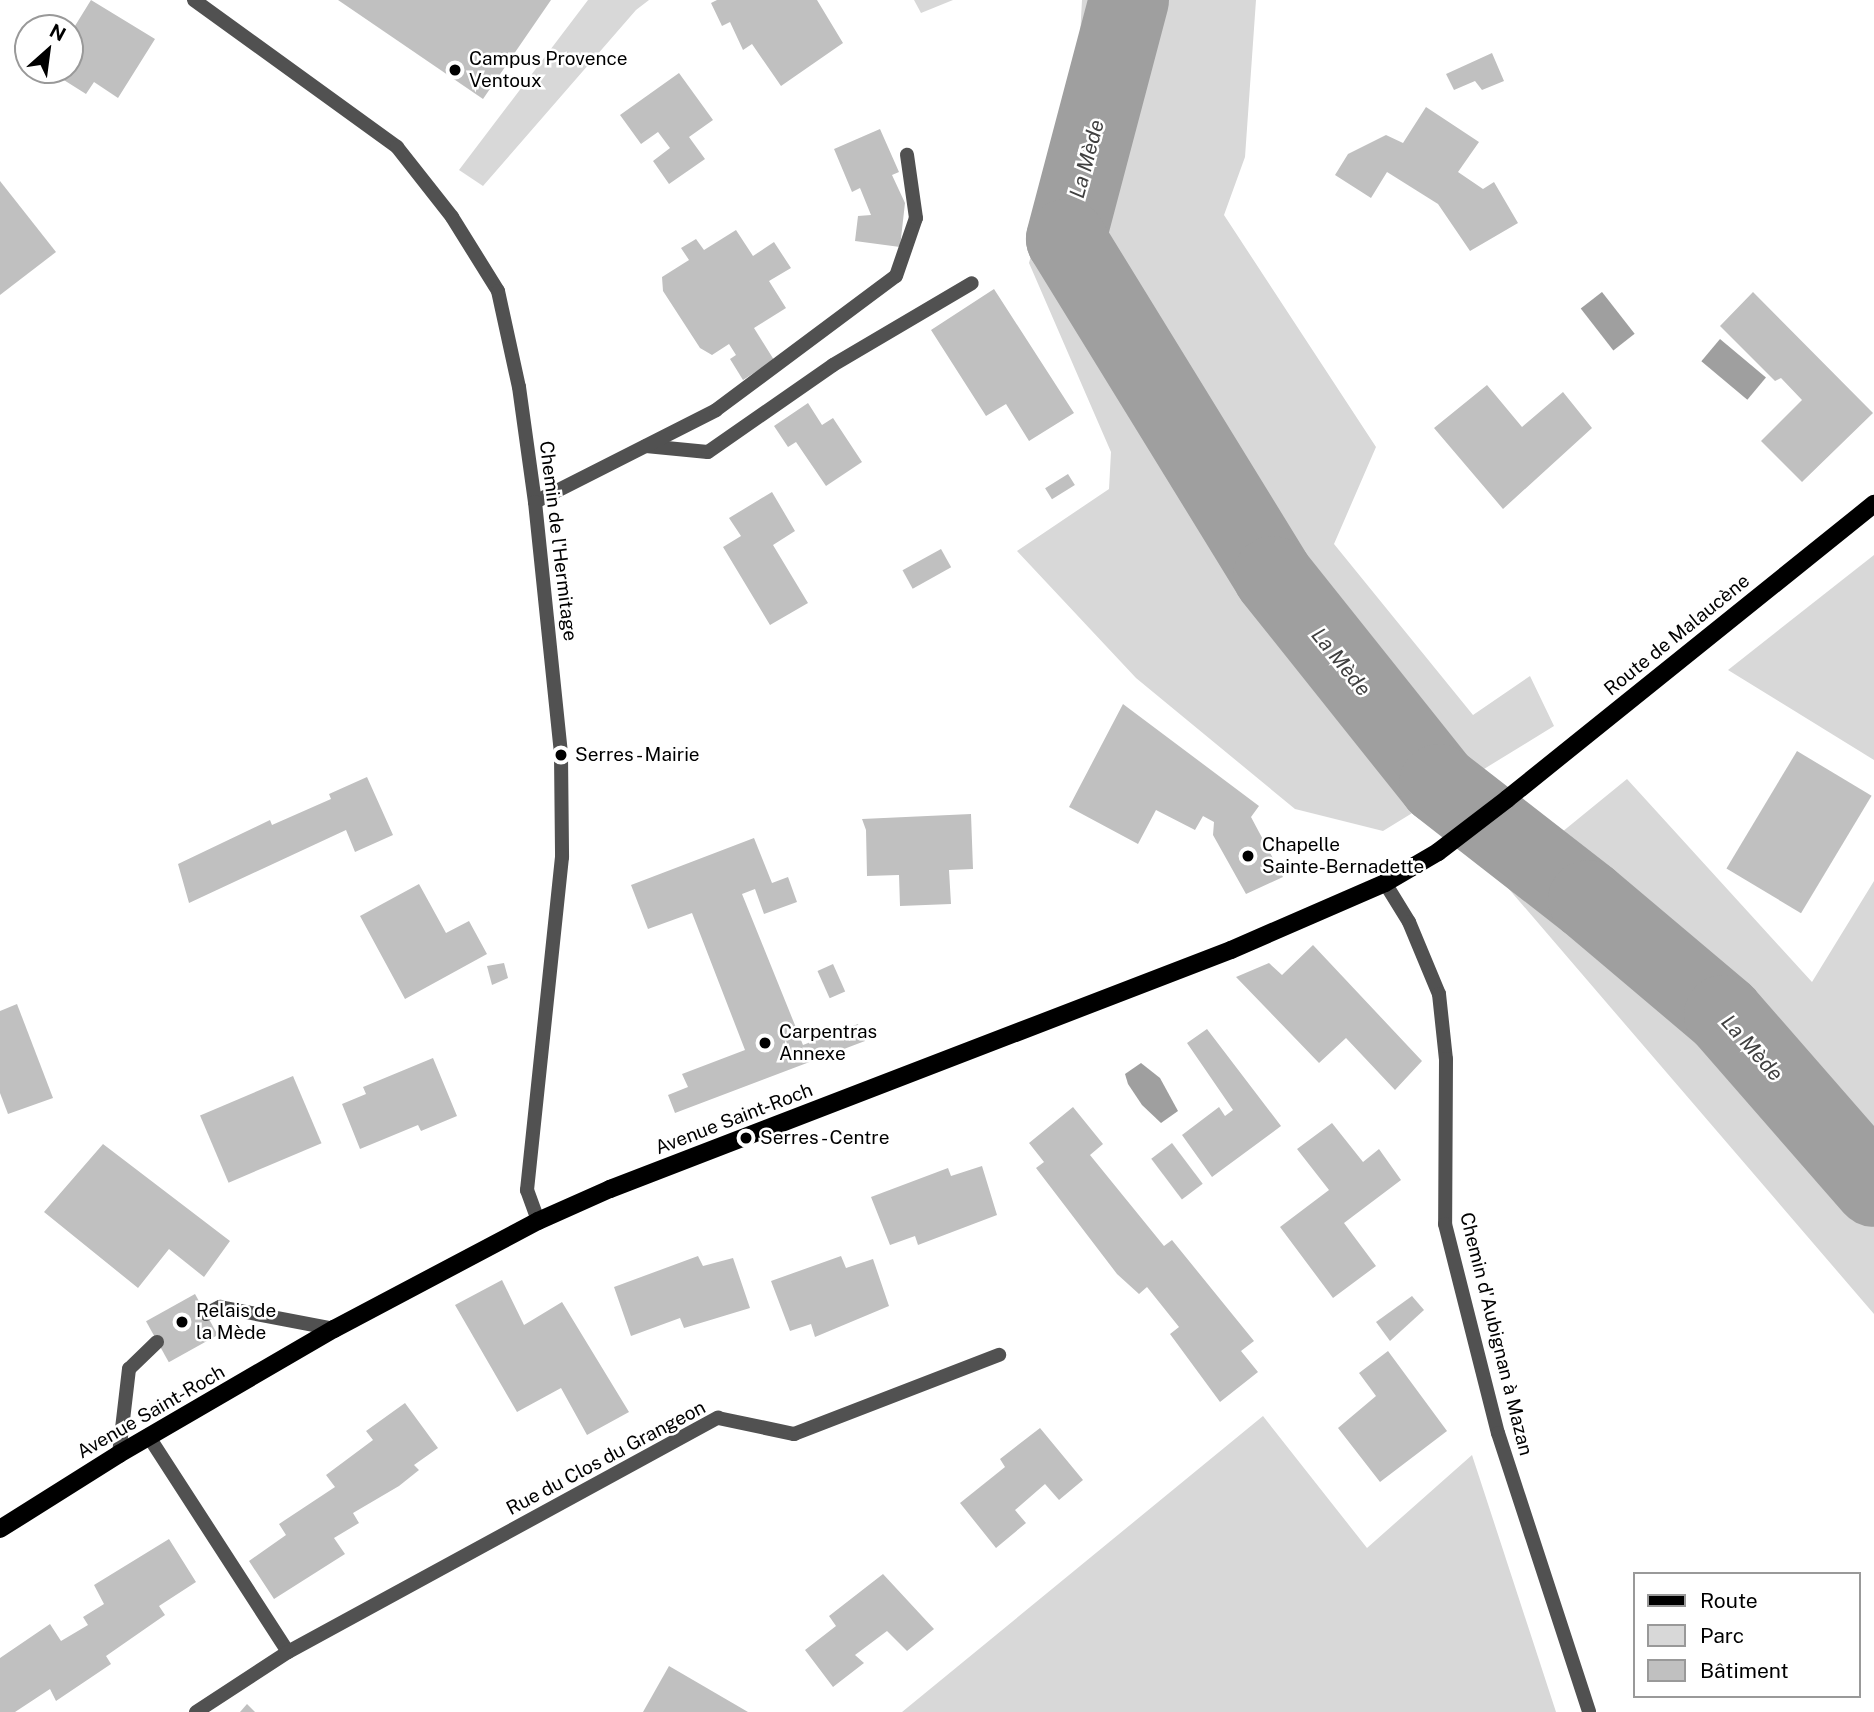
<!DOCTYPE html>
<html>
<head>
<meta charset="utf-8">
<style>
  body { margin:0 }
  #map { position:relative; width:1874px; height:1712px; overflow:hidden; background:#fff; font-family:"Public Sans",sans-serif }
  div>[style] { position:absolute }
  [style*='--x'] { left:calc(var(--x)*1px); top:calc(var(--y)*1px); width:calc(var(--w)*1px); rotate:calc(var(--a)*1deg) }
  .green>* { inset:0; background:#d8d8d8 }
  .water>* { inset:0; background:#9f9f9f; transform-origin:0 0 }
  .river>* { height:80px; margin:-40px; padding:0 40px; transform-origin:40px; border-radius:40px; background:#9f9f9f }
  .building>* { inset:0; background:#c0c0c0; transform-origin:0 0 }
  .lane>* { height:14px; margin:-7px; padding:0 7px; transform-origin:7px; border-radius:7px; background:#515151 }
  .street>* { height:14px; margin:-7px; padding:0 7px; transform-origin:7px; border-radius:7px; background:#515151 }
  .primary>* { height:18px; margin:-9px; padding:0 9px; transform-origin:9px; border-radius:9px; background:#000 }
  .dots>* { width:19px; height:19px; translate:-50% -50%; box-sizing:border-box; border:4px solid #fff; border-radius:50% }
  span { translate:-50% -50%; white-space:nowrap; text-align:center; line-height:1.15; -webkit-text-stroke:5px #fff; paint-order:stroke }
  .poi-label { font-size:19px; color:#000 }
  .left { translate:0 -50%; text-align:left }
  .street-label { font-size:19px; color:#000 }
  .water-label { font-size:21px; color:#404040; font-style:italic }
  .legend { position:absolute; left:1633px; top:1572px; width:228px; height:126px; box-sizing:border-box; background:#fff; border:2px solid #999; margin:0; padding:9px 12px; list-style:none; font-size:21px; color:#000 }
  .legend li { display:flex; align-items:center; gap:14px; height:35px }
  .legend b { width:35px; border:2px solid #999 }
  .north { position:absolute; left:14px; top:14px; width:70px; height:70px; box-sizing:border-box; background:#fff; border:2px solid #999; border-radius:50%; rotate:28deg; font-size:19px; font-weight:700; line-height:28px; text-align:center; color:#000 }
  .north::after { content:''; display:block; margin:auto; width:24px; height:32px; background:#000; clip-path:polygon(50% 0,100% 100%,50% 72%,0 100%) }
</style>
</head>
<body>
<div id="map">
  <div class="green">
    <i style="clip-path:polygon(588px 0,649px 0,636px 10px,483px 186px,459px 170px)"></i>
    <i style="clip-path:polygon(914px 0,953px 0,921px 13px)"></i>
    <i style="clip-path:polygon(1082px 0,1256px 0,1245px 157px,1224px 215px,1376px 447px,1334px 544px,1473px 715px,1530px 676px,1554px 726px,1383px 831px,1295px 809px,1136px 678px,1017px 551px,1109px 489px,1111px 452px,1029px 263px,1077px 91px)"></i>
    <i style="clip-path:polygon(1874px 555px,1874px 760px,1728px 670px)"></i>
    <i style="clip-path:polygon(1627px 779px,1812px 982px,1874px 881px,1874px 1314px,1502px 881px)"></i>
    <i style="clip-path:polygon(1263px 1416px,1367px 1548px,1472px 1455px,1556px 1712px,902px 1712px)"></i>
  </div>
  <div class="water">
    <i style="left:1602px;top:292px;width:53px;height:27px;rotate:52deg"></i>
    <i style="left:1720px;top:339px;width:60px;height:29px;rotate:40deg"></i>
    <i style="clip-path:polygon(1141px 1063px,1160px 1078px,1178px 1111px,1161px 1123px,1142px 1105px,1128px 1084px,1125px 1074px)"></i>
  </div>
  <div class="river">
    <i style="--x:1129;--y:0;--w:247;--a:104.8"></i>
    <i style="--x:1066;--y:239;--w:395;--a:58.4"></i>
    <i style="--x:1273;--y:576;--w:266;--a:51.4"></i>
    <i style="--x:1439;--y:784;--w:189;--a:37.9"></i>
    <i style="--x:1588;--y:900;--w:178;--a:40.2"></i>
    <i style="--x:1724;--y:1015;--w:228;--a:48.9"></i>
  </div>
  <div class="building">
    <i style="clip-path:polygon(91px 0,155px 39px,118px 98px,94px 82px,86px 94px,48px 70px,70px 70px,70px 34px)"></i>
    <i style="clip-path:polygon(338px 0,551px 0,483px 99px)"></i>
    <i style="clip-path:polygon(717px 0,817px 0,843px 43px,781px 86px,752px 44px,743px 50px,730px 22px,722px 26px,711px 3px)"></i>
    <i style="clip-path:polygon(1492px 53px,1504px 81px,1482px 90px,1475px 81px,1454px 90px,1446px 74px)"></i>
    <i style="clip-path:polygon(679px 73px,713px 120px,689px 137px,705px 159px,669px 184px,653px 161px,670px 148px,658px 132px,641px 144px,620px 115px)"></i>
    <i style="clip-path:polygon(1426px 107px,1479px 142px,1458px 172px,1483px 189px,1494px 182px,1518px 223px,1470px 251px,1438px 204px,1387px 172px,1371px 198px,1335px 175px,1348px 154px,1386px 135px,1403px 143px)"></i>
    <i style="clip-path:polygon(880px 129px,899px 172px,892px 175px,905px 203px,900px 247px,855px 241px,858px 216px,871px 215px,860px 188px,852px 192px,834px 149px)"></i>
    <i style="clip-path:polygon(0 181px,56px 252px,0 295px)"></i>
    <i style="clip-path:polygon(736px 230px,753px 256px,774px 242px,791px 268px,769px 281px,786px 308px,754px 328px,774px 360px,743px 380px,730px 359px,736px 355px,729px 344px,712px 355px,700px 348px,663px 291px,662px 277px,689px 260px,681px 248px,696px 239px,704px 250px)"></i>
    <i style="clip-path:polygon(994px 289px,1074px 413px,1029px 441px,1006px 404px,986px 416px,931px 330px)"></i>
    <i style="clip-path:polygon(1753px 292px,1873px 413px,1802px 482px,1761px 441px,1802px 400px,1781px 378px,1775px 381px,1720px 326px)"></i>
    <i style="clip-path:polygon(1487px 385px,1522px 427px,1563px 392px,1592px 428px,1503px 509px,1434px 428px)"></i>
    <i style="clip-path:polygon(808px 403px,822px 425px,833px 418px,862px 462px,826px 486px,796px 442px,788px 447px,774px 426px)"></i>
    <i style="left:1068px;top:474px;width:13px;height:27px;rotate:58deg"></i>
    <i style="clip-path:polygon(772px 492px,795px 531px,773px 545px,808px 603px,770px 625px,723px 547px,741px 536px,729px 518px)"></i>
    <i style="left:941px;top:549px;width:21px;height:44px;rotate:61deg"></i>
    <i style="clip-path:polygon(1123px 704px,1259px 806px,1251px 817px,1283px 877px,1246px 894px,1213px 835px,1214px 822px,1203px 816px,1195px 830px,1156px 810px,1138px 844px,1069px 807px)"></i>
    <i style="left:1797px;top:751px;width:87px;height:137px;rotate:31deg"></i>
    <i style="clip-path:polygon(367px 777px,393px 835px,355px 852px,346px 830px,189px 903px,178px 864px,270px 820px,272px 825px,331px 799px,329px 794px)"></i>
    <i style="clip-path:polygon(971px 814px,973px 869px,949px 870px,951px 904px,900px 906px,899px 875px,867px 876px,866px 830px,862px 819px)"></i>
    <i style="clip-path:polygon(754px 838px,772px 883px,788px 877px,797px 902px,764px 914px,755px 889px,742px 894px,803px 1045px,821px 1038px,819px 1032px,835px 1026px,837px 1032px,858px 1024px,865px 1041px,675px 1113px,668px 1095px,688px 1087px,682px 1074px,745px 1050px,692px 913px,648px 929px,631px 885px)"></i>
    <i style="clip-path:polygon(419px 884px,446px 933px,469px 921px,487px 954px,405px 999px,360px 916px)"></i>
    <i style="clip-path:polygon(1313px 945px,1422px 1061px,1395px 1090px,1346px 1038px,1319px 1063px,1236px 977px,1269px 963px,1282px 975px)"></i>
    <i style="clip-path:polygon(504px 963px,508px 978px,492px 985px,487px 966px)"></i>
    <i style="left:833px;top:964px;width:30px;height:17px;rotate:66deg"></i>
    <i style="clip-path:polygon(17px 1004px,53px 1098px,8px 1114px,0 1093px,0 1011px)"></i>
    <i style="clip-path:polygon(1207px 1029px,1281px 1126px,1212px 1177px,1182px 1135px,1219px 1107px,1225px 1116px,1233px 1110px,1187px 1043px)"></i>
    <i style="clip-path:polygon(433px 1058px,457px 1116px,421px 1131px,418px 1125px,360px 1149px,342px 1104px,366px 1094px,363px 1087px)"></i>
    <i style="left:293px;top:1076px;width:73px;height:101px;rotate:67deg"></i>
    <i style="clip-path:polygon(1073px 1107px,1103px 1144px,1090px 1155px,1164px 1246px,1172px 1240px,1254px 1341px,1241px 1351px,1258px 1372px,1220px 1402px,1170px 1334px,1179px 1327px,1147px 1287px,1139px 1294px,1117px 1274px,1036px 1168px,1044px 1162px,1029px 1143px)"></i>
    <i style="clip-path:polygon(1332px 1123px,1363px 1162px,1379px 1149px,1401px 1180px,1344px 1223px,1376px 1266px,1333px 1298px,1280px 1227px,1329px 1190px,1297px 1149px)"></i>
    <i style="left:1172px;top:1143px;width:51px;height:26px;rotate:53deg"></i>
    <i style="clip-path:polygon(103px 1144px,230px 1241px,204px 1277px,169px 1249px,138px 1288px,44px 1212px)"></i>
    <i style="clip-path:polygon(982px 1166px,997px 1215px,918px 1245px,915px 1236px,890px 1245px,871px 1197px,948px 1168px,951px 1176px)"></i>
    <i style="clip-path:polygon(698px 1256px,703px 1266px,733px 1258px,750px 1308px,684px 1328px,680px 1318px,631px 1336px,614px 1287px)"></i>
    <i style="clip-path:polygon(841px 1256px,846px 1268px,873px 1259px,889px 1306px,815px 1337px,811px 1324px,790px 1331px,771px 1281px)"></i>
    <i style="clip-path:polygon(502px 1280px,524px 1325px,562px 1302px,629px 1412px,587px 1435px,561px 1388px,517px 1412px,455px 1305px)"></i>
    <i style="left:195px;top:1294px;width:47px;height:56px;rotate:61deg"></i>
    <i style="clip-path:polygon(1412px 1296px,1424px 1310px,1390px 1341px,1376px 1322px)"></i>
    <i style="clip-path:polygon(1388px 1351px,1447px 1431px,1380px 1482px,1338px 1428px,1376px 1396px,1359px 1373px)"></i>
    <i style="clip-path:polygon(405px 1403px,438px 1448px,414px 1465px,419px 1470px,399px 1486px,353px 1513px,359px 1523px,334px 1538px,345px 1554px,274px 1599px,249px 1561px,286px 1535px,279px 1524px,335px 1487px,326px 1475px,373px 1440px,366px 1431px)"></i>
    <i style="clip-path:polygon(1040px 1428px,1083px 1480px,1059px 1500px,1045px 1484px,1015px 1510px,1026px 1523px,996px 1548px,960px 1503px,1005px 1467px,1000px 1459px)"></i>
    <i style="clip-path:polygon(169px 1539px,196px 1582px,159px 1606px,165px 1615px,106px 1656px,111px 1664px,56px 1701px,50px 1689px,15px 1712px,0 1712px,0 1658px,50px 1624px,61px 1641px,88px 1625px,83px 1617px,104px 1604px,94px 1585px)"></i>
    <i style="clip-path:polygon(883px 1574px,934px 1629px,907px 1651px,887px 1631px,855px 1655px,864px 1663px,833px 1687px,805px 1650px,836px 1626px,829px 1616px)"></i>
    <i style="clip-path:polygon(669px 1666px,748px 1712px,643px 1712px)"></i>
    <i style="clip-path:polygon(247px 1704px,255px 1712px,240px 1712px)"></i>
  </div>
  <div class="lane">
    <i style="--x:646;--y:446;--w:62;--a:5.5"></i>
    <i style="--x:708;--y:452;--w:152;--a:-34.8"></i>
    <i style="--x:833;--y:365;--w:161;--a:-30.5"></i>
    <i style="--x:535;--y:502;--w:203;--a:-26.9"></i>
    <i style="--x:716;--y:410;--w:224;--a:-36.7"></i>
    <i style="--x:896;--y:276;--w:61;--a:-71"></i>
    <i style="--x:916;--y:218;--w:64;--a:-98.1"></i>
    <i style="--x:206;--y:1314;--w:16;--a:-27"></i>
    <i style="--x:220;--y:1307;--w:116;--a:10.9"></i>
    <i style="--x:119;--y:1454;--w:86;--a:-83.3"></i>
    <i style="--x:129;--y:1369;--w:39;--a:-44"></i>
  </div>
  <div class="street">
    <i style="--x:194;--y:0;--w:251;--a:35.9"></i>
    <i style="--x:397;--y:147;--w:89;--a:51.8"></i>
    <i style="--x:452;--y:217;--w:87;--a:58.1"></i>
    <i style="--x:498;--y:291;--w:98;--a:77.7"></i>
    <i style="--x:519;--y:387;--w:116;--a:82.1"></i>
    <i style="--x:535;--y:502;--w:254;--a:84.1"></i>
    <i style="--x:561;--y:755;--w:102;--a:89.4"></i>
    <i style="--x:562;--y:857;--w:335;--a:96"></i>
    <i style="--x:527;--y:1190;--w:33;--a:70"></i>
    <i style="--x:1385;--y:883;--w:46;--a:58.4"></i>
    <i style="--x:1409;--y:922;--w:78;--a:67.4"></i>
    <i style="--x:1439;--y:994;--w:65;--a:83.9"></i>
    <i style="--x:1446;--y:1059;--w:165;--a:90.3"></i>
    <i style="--x:1445;--y:1224;--w:216;--a:75.8"></i>
    <i style="--x:1498;--y:1433;--w:293;--a:71.9"></i>
    <i style="--x:149;--y:1437;--w:256;--a:57.1"></i>
    <i style="--x:288;--y:1652;--w:490;--a:-28.6"></i>
    <i style="--x:718;--y:1418;--w:78;--a:11.9"></i>
    <i style="--x:794;--y:1434;--w:220;--a:-21.1"></i>
    <i style="--x:196;--y:1712;--w:110;--a:-33.1"></i>
  </div>
  <div class="primary">
    <i style="--x:0;--y:1529;--w:141;--a:-32.2"></i>
    <i style="--x:119;--y:1454;--w:249;--a:-30.2"></i>
    <i style="--x:334;--y:1329;--w:231;--a:-27.9"></i>
    <i style="--x:538;--y:1221;--w:79;--a:-24"></i>
    <i style="--x:610;--y:1189;--w:665;--a:-21.05"></i>
    <i style="--x:1231;--y:950;--w:168;--a:-23.5"></i>
    <i style="--x:1385;--y:883;--w:61;--a:-30.3"></i>
    <i style="--x:1438;--y:852;--w:87;--a:-37.5"></i>
    <i style="--x:1507;--y:799;--w:471;--a:-38.8"></i>
  </div>
  <div class="dots">
    <i style="left:455px;top:70px;background:#000"></i>
    <i style="left:561px;top:755px;background:#000"></i>
    <i style="left:1248px;top:856px;background:#000"></i>
    <i style="left:765px;top:1043px;background:#000"></i>
    <i style="left:746px;top:1138px;background:#000"></i>
    <i style="left:182px;top:1322px;background:#000"></i>
  </div>
  <div class="poi-label">
    <span class="left" style="left:469px;top:70px">Campus Provence<br>Ventoux</span>
    <span class="left" style="left:575px;top:755px">Serres - Mairie</span>
    <span class="left" style="left:1262px;top:856px">Chapelle<br>Sainte-Bernadette</span>
    <span class="left" style="left:779px;top:1043px">Carpentras<br>Annexe</span>
    <span class="left" style="left:760px;top:1138px">Serres - Centre</span>
    <span class="left" style="left:196px;top:1322px">Relais de<br>la Mède</span>
  </div>
  <div class="street-label">
    <span style="left:558px;top:541px;rotate:83deg">Chemin de l'Hermitage</span>
    <span style="left:1677px;top:635px;rotate:-39deg">Route de Malaucène</span>
    <span style="left:734px;top:1119px;rotate:-21deg">Avenue Saint-Roch</span>
    <span style="left:1496px;top:1334px;rotate:76deg">Chemin d'Aubignan à Mazan</span>
    <span style="left:151px;top:1412px;rotate:-30deg">Avenue Saint-Roch</span>
    <span style="left:606px;top:1458px;rotate:-28deg">Rue du Clos du Grangeon</span>
  </div>
  <div class="water-label">
    <span style="left:1087px;top:159px;rotate:-75deg">La Mède</span>
    <span style="left:1341px;top:662px;rotate:51deg">La Mède</span>
    <span style="left:1752px;top:1048px;rotate:48deg">La Mède</span>
  </div>
  <ul class="legend">
  <li><b style="height:9px;background:#000"></b>Route</li>
  <li><b style="height:19px;background:#d8d8d8"></b>Parc</li>
  <li><b style="height:19px;background:#c0c0c0"></b>Bâtiment</li>
  </ul>
  <div class="north">N</div>
</div>
</body>
</html>
